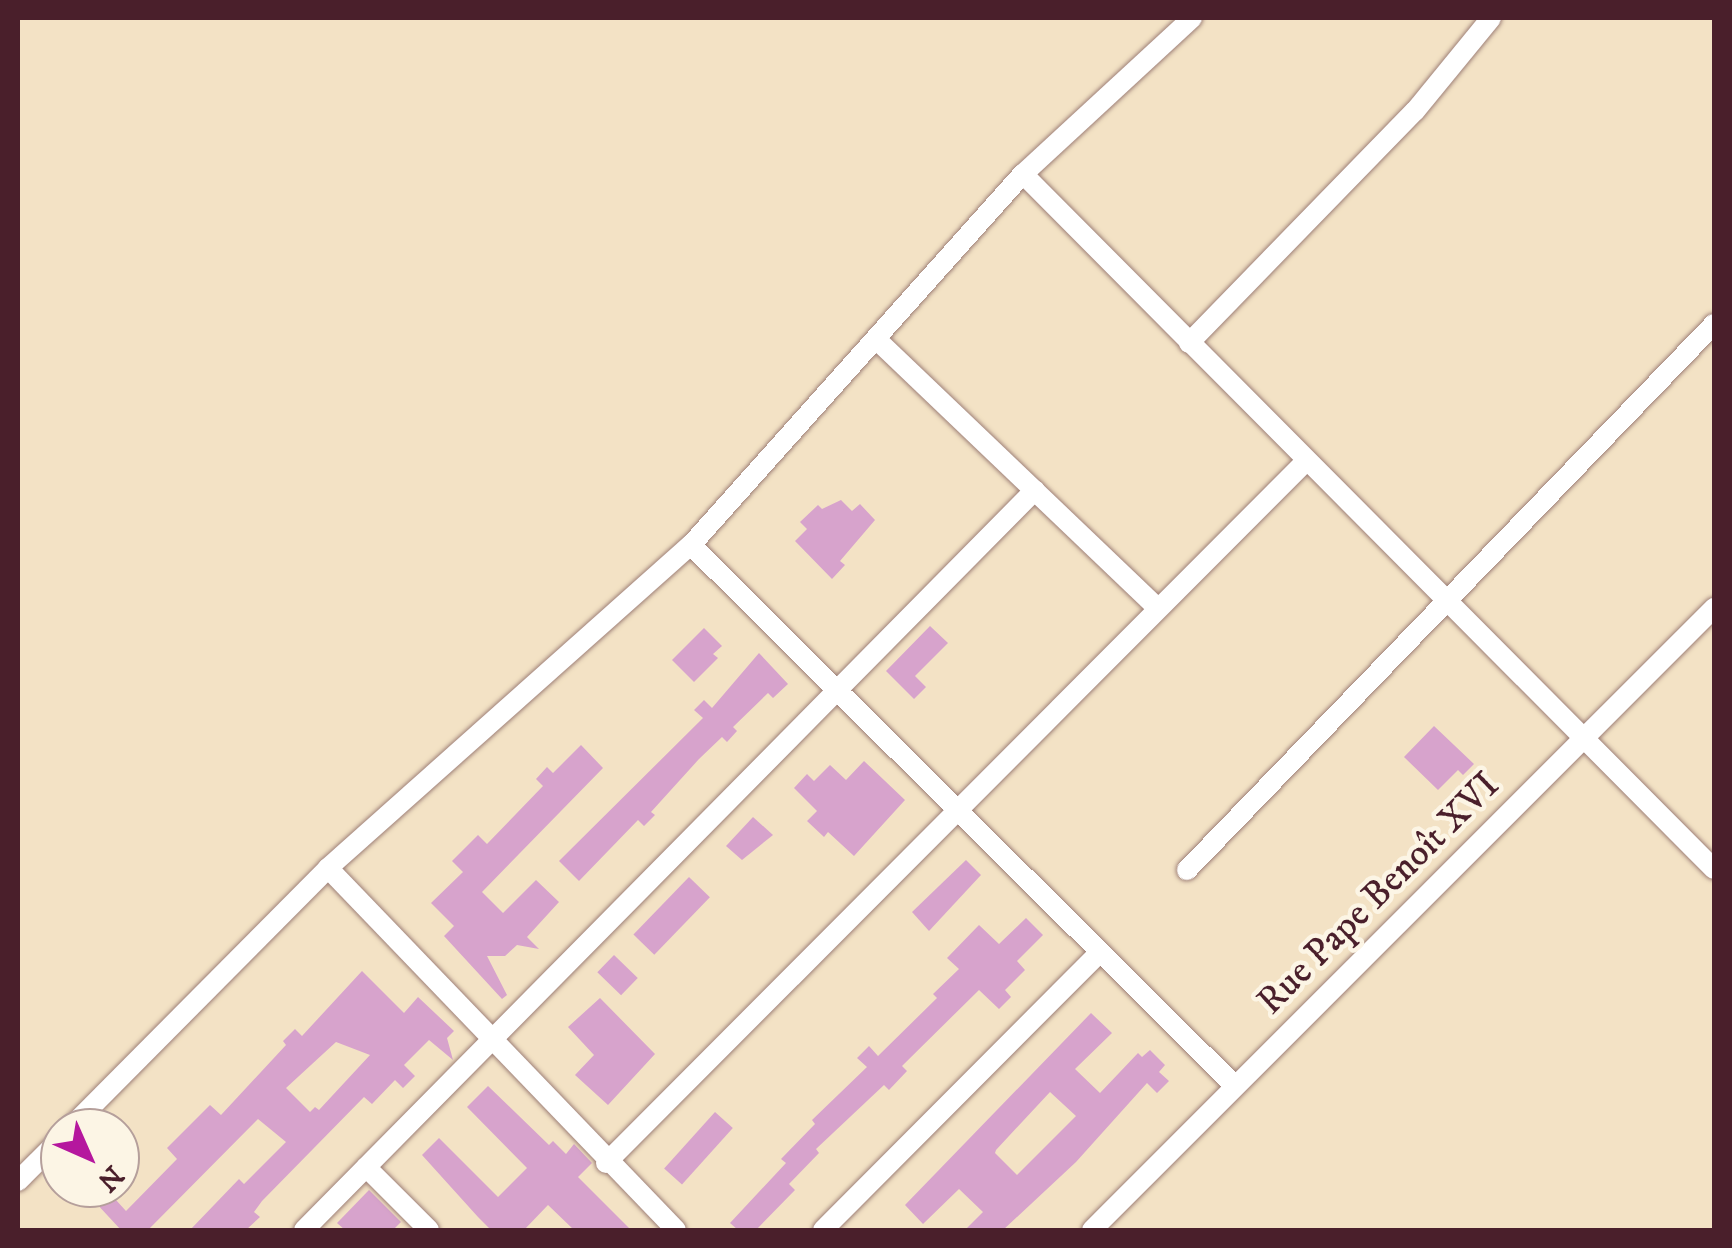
<!DOCTYPE html>
<html>
<head>
<meta charset="utf-8">
<style>
  body { margin:0 }
  #map { position:relative; width:1732px; height:1248px; overflow:hidden; background:#f3e2c5; font-family:"IM FELL DW Pica",serif }
  div>[style] { position:absolute }
  [style*='--x'] { left:calc(var(--x)*1px); top:calc(var(--y)*1px); width:calc(var(--w)*1px); rotate:calc(var(--a)*1deg) }
  .building>* { inset:0; background:#d7a3cc; transform-origin:0 0 }
  .roads { filter:drop-shadow(0 0 2px #9e8078) drop-shadow(0 0 2px #9e8078) }
  .minor>* { height:20px; margin:-10px; padding:0 10px; transform-origin:10px; border-radius:10px; background:#fff }
  span { translate:-50% -50%; white-space:nowrap; text-align:center; line-height:1.15; -webkit-text-stroke:9px #fcf5e5; paint-order:stroke }
  .street-label { font-size:38px; color:#4a1f2b }
  .frame { position:absolute; inset:0; border:20px solid #4a1f2b; pointer-events:none }
  .north { position:absolute; left:40px; top:1108px; width:100px; height:100px; box-sizing:border-box; background:#fcf5e5; border:2px solid #b59f9b; border-radius:50%; rotate:135deg; font-size:28px; font-weight:700; line-height:40px; text-align:center; color:#4a1f2b }
  .north::after { content:''; display:block; margin:auto; width:35px; height:45px; background:#b5179e; clip-path:polygon(50% 0,100% 100%,50% 72%,0 100%) }
</style>
</head>
<body>
<div id="map">
  <div class="building">
    <i style="clip-path:polygon(841px 500px,852px 511px,860px 504px,875px 520px,840px 561px,845px 565px,832px 579px,795px 541px,807px 529px,800px 522px,818px 505px,822px 509px)"></i>
    <i style="clip-path:polygon(930px 626px,948px 643px,915px 676px,926px 687px,914px 699px,886px 671px)"></i>
    <i style="clip-path:polygon(704px 628px,722px 646px,713px 654px,718px 658px,694px 682px,672px 660px)"></i>
    <i style="clip-path:polygon(759px 653px,788px 684px,773px 698px,768px 693px,733px 727px,737px 731px,727px 742px,722px 737px,699px 759px,651px 812px,655px 815px,644px 826px,638px 820px,579px 881px,559px 861px,703px 718px,694px 710px,704px 700px,712px 708px)"></i>
    <i style="clip-path:polygon(1434px 726px,1474px 764px,1463px 775px,1458px 770px,1438px 790px,1404px 757px)"></i>
    <i style="clip-path:polygon(581px 745px,603px 768px,482px 892px,503px 913px,536px 880px,559px 902px,527px 937px,539px 949px,517px 945px,505px 956px,487px 956px,507px 995px,502px 999px,444px 936px,454px 926px,431px 903px,463px 872px,452px 861px,478px 835px,487px 844px,543px 786px,536px 779px,547px 767px,553px 773px)"></i>
    <i style="clip-path:polygon(864px 761px,905px 800px,854px 856px,828px 832px,824px 837px,807px 821px,817px 811px,794px 788px,807px 774px,814px 781px,830px 765px,846px 780px)"></i>
    <i style="clip-path:polygon(753px 817px,773px 835px,742px 860px,726px 846px)"></i>
    <i style="clip-path:polygon(966px 860px,981px 875px,929px 931px,912px 912px)"></i>
    <i style="left:689px;top:877px;width:29px;height:80px;rotate:44deg"></i>
    <i style="clip-path:polygon(1026px 918px,1043px 935px,1017px 961px,1025px 970px,1005px 990px,1011px 997px,999px 1009px,979px 990px,902px 1066px,907px 1071px,889px 1090px,884px 1085px,816px 1149px,819px 1153px,789px 1184px,795px 1190px,756px 1230px,738px 1230px,730px 1223px,786px 1163px,781px 1159px,815px 1124px,812px 1120px,867px 1067px,857px 1058px,869px 1046px,878px 1056px,937px 998px,933px 994px,959px 969px,947px 958px,979px 925px,999px 944px)"></i>
    <i style="left:614px;top:955px;width:33px;height:24px;rotate:44deg"></i>
    <i style="clip-path:polygon(evenodd,362px 971px,404px 1013px,418px 997px,454px 1031px,447px 1038px,453px 1060px,429px 1040px,404px 1065px,415px 1076px,403px 1088px,395px 1080px,372px 1104px,364px 1097px,262px 1201px,254px 1212px,260px 1217px,246px 1230px,190px 1230px,239px 1179px,244px 1184px,286px 1142px,258px 1119px,148px 1230px,121px 1230px,82px 1188px,105px 1188px,126px 1211px,177px 1159px,167px 1148px,210px 1105px,221px 1115px,286px 1045px,283px 1041px,295px 1029px,302px 1036px,362px 971px,336px 1042px,370px 1055px,319px 1110px,315px 1107px,310px 1112px,286px 1088px,336px 1042px)"></i>
    <i style="clip-path:polygon(600px 998px,655px 1054px,608px 1105px,575px 1075px,594px 1055px,568px 1027px)"></i>
    <i style="clip-path:polygon(evenodd,1091px 1013px,1112px 1033px,1075px 1069px,1100px 1093px,1138px 1053px,1142px 1057px,1150px 1050px,1165px 1065px,1159px 1072px,1169px 1081px,1157px 1093px,1147px 1083px,1076px 1162px,1003px 1230px,965px 1230px,983px 1212px,959px 1189px,923px 1224px,905px 1205px,1091px 1013px,1050px 1092px,1076px 1116px,1017px 1175px,995px 1153px,996px 1150px,1050px 1092px)"></i>
    <i style="clip-path:polygon(488px 1086px,549px 1145px,553px 1141px,566px 1154px,574px 1144px,592px 1163px,578px 1177px,631px 1230px,574px 1230px,548px 1205px,524px 1230px,491px 1230px,478px 1217px,422px 1155px,439px 1138px,498px 1197px,527px 1168px,467px 1107px)"></i>
    <i style="left:715px;top:1112px;width:24px;height:76px;rotate:42deg"></i>
    <i style="clip-path:polygon(369px 1190px,401px 1222px,393px 1230px,345px 1230px,337px 1223px)"></i>
  </div>
  <div class="roads">
    <div class="minor">
      <i style="--x:1023;--y:174;--w:980;--a:45.17"></i>
      <i style="--x:878;--y:341;--w:386;--a:43.7"></i>
      <i style="--x:1189;--y:343;--w:324;--a:-45.8"></i>
      <i style="--x:1415;--y:111;--w:120;--a:-50.7"></i>
      <i style="--x:691;--y:545;--w:767;--a:44.84"></i>
      <i style="--x:328;--y:868;--w:502;--a:46.13"></i>
      <i style="--x:1187;--y:870;--w:759;--a:-46.01"></i>
      <i style="--x:70;--y:1128;--w:366;--a:-45.2"></i>
      <i style="--x:328;--y:868;--w:486;--a:-41.7"></i>
      <i style="--x:691;--y:545;--w:498;--a:-48.2"></i>
      <i style="--x:1023;--y:174;--w:230;--a:-42.7"></i>
      <i style="--x:606;--y:1163;--w:991;--a:-45.08"></i>
      <i style="--x:366;--y:1167;--w:89;--a:45"></i>
      <i style="--x:18;--y:1181;--w:59;--a:-45"></i>
      <i style="--x:304;--y:1230;--w:1040;--a:-45.35"></i>
      <i style="--x:823;--y:1230;--w:392;--a:-45.1"></i>
      <i style="--x:1092;--y:1230;--w:880;--a:-45"></i>
    </div>
  </div>
  <div class="street-label">
    <span style="left:1379px;top:894px;rotate:-45deg">Rue Pape Benoît XVI</span>
  </div>
  <div class="frame"></div>
  <div class="north">N</div>
</div>
</body>
</html>
